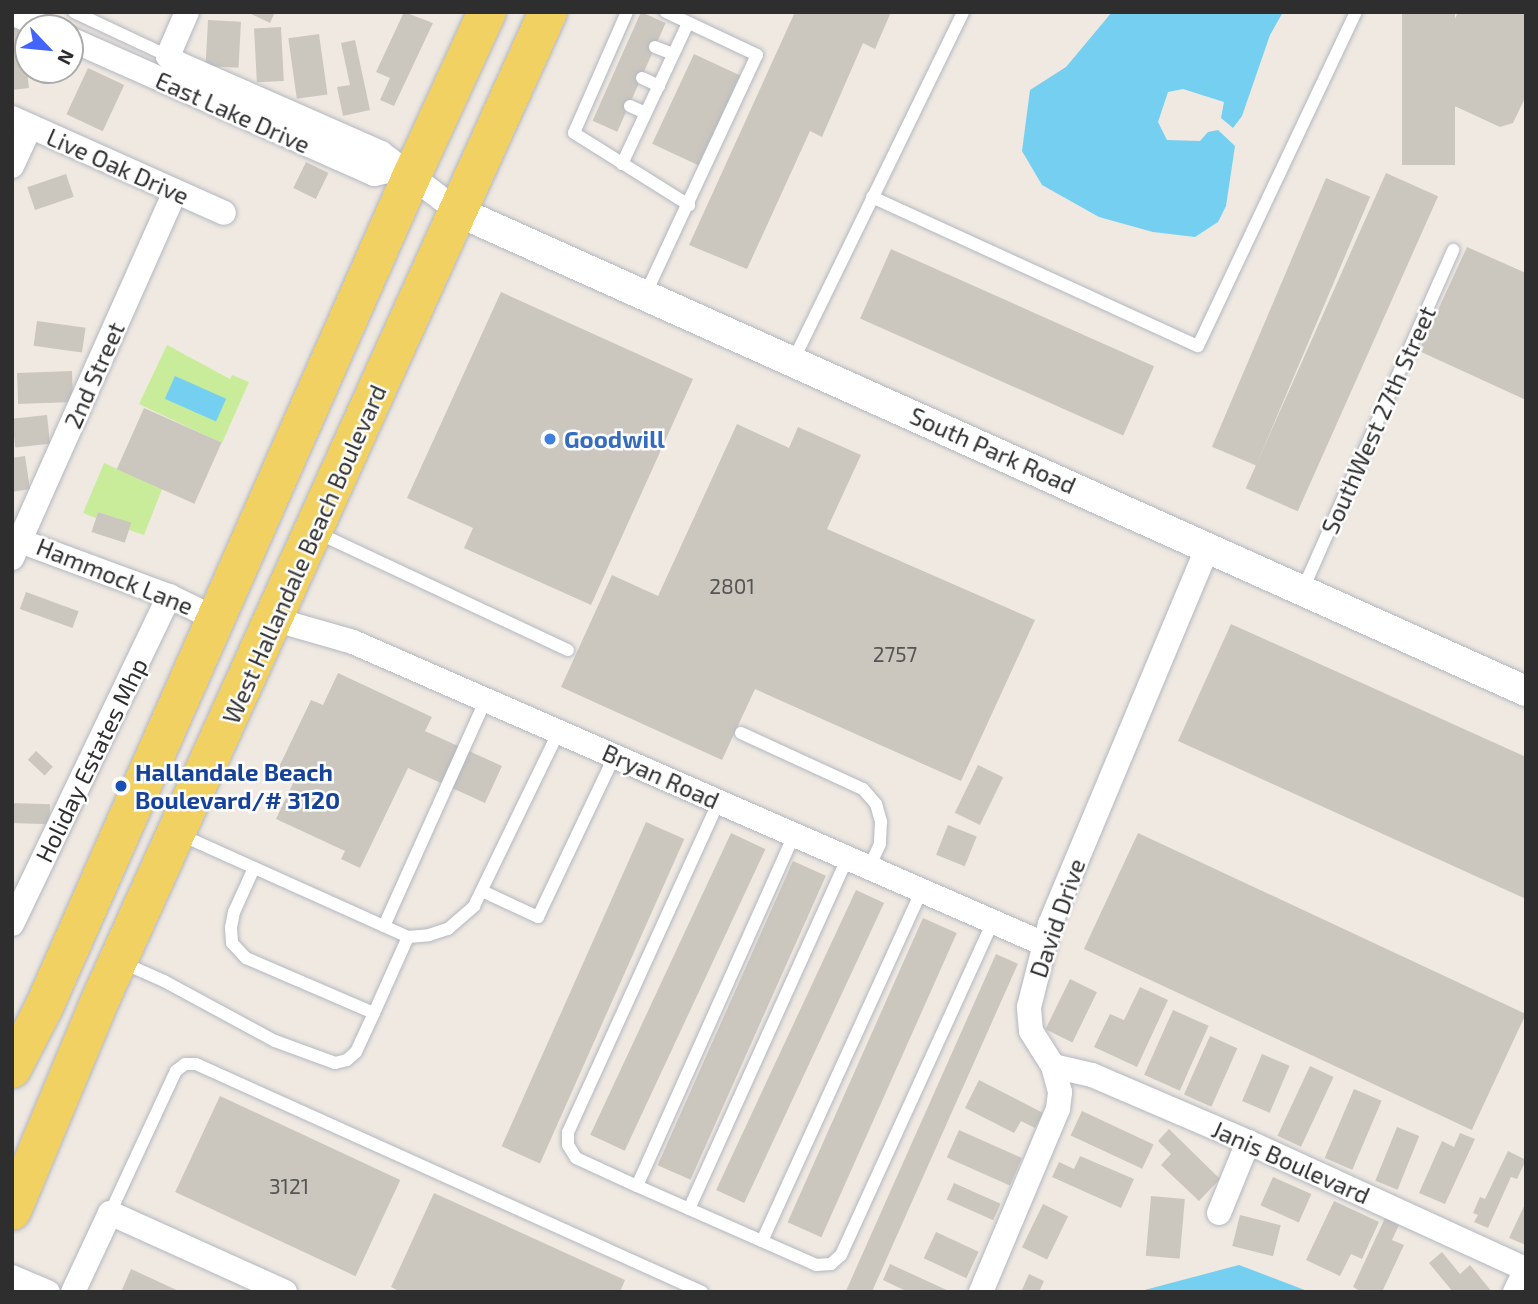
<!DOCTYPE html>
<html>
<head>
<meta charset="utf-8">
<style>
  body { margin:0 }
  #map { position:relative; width:1538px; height:1304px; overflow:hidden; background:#efe9e1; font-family:"Exo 2",sans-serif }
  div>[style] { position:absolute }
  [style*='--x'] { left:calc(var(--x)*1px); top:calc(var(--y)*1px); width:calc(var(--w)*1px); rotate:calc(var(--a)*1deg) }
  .pitch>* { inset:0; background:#c9ec9a }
  .water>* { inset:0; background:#75cff0; transform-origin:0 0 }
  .building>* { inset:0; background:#cbc7bf; transform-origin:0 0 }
  .roads { filter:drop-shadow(0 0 2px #b4b7c1) drop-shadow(0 0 2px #b4b7c1) }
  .service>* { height:12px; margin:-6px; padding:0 6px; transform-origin:6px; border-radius:6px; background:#fff }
  .minor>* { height:24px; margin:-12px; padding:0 12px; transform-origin:12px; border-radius:12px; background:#fff }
  .tertiary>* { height:30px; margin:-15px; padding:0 15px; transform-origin:15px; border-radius:15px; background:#fff }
  .primary>* { height:38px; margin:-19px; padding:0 19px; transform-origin:19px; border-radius:19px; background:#f2d163 }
  .dots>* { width:19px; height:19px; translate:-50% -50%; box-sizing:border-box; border:4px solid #fff; border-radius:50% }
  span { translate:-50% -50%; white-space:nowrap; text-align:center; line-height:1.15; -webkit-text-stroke:5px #fff; paint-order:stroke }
  .number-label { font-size:21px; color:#555452 }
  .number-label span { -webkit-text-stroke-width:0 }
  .street-label { font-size:24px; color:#2e2e2e }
  .shop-label { font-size:24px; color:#366cbe; font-weight:700 }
  .left { translate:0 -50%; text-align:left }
  .transit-label { font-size:24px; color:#164399; font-weight:700 }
  .frame { position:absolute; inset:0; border:14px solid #2e2e2e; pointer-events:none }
  .north { position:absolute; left:14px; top:14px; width:70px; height:70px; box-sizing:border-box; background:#fff; border:2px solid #ababab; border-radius:50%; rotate:116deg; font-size:19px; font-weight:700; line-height:28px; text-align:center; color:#2e2e2e }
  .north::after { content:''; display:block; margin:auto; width:24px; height:32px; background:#4264fb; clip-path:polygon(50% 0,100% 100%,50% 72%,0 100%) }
</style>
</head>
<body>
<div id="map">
  <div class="pitch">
    <i style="clip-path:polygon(167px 345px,230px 379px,232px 375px,249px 382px,222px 443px,139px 404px)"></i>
    <i style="clip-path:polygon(104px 463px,162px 489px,144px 535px,129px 530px,130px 523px,98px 512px,96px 518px,83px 513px)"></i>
  </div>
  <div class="water">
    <i style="clip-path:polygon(1112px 12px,1283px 12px,1270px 35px,1242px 116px,1233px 128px,1221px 118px,1224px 102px,1183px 89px,1168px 92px,1158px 122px,1167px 140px,1200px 141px,1208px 132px,1218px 130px,1235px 146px,1226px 206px,1218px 222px,1195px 237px,1153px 232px,1099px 217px,1042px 185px,1022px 151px,1030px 90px,1066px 67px)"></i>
    <i style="left:175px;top:376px;width:56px;height:25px;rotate:24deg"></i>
    <i style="clip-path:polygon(1239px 1265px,1310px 1292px,1137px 1292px)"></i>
  </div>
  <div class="building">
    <i style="clip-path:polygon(247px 12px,275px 12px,270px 23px)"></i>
    <i style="clip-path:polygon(404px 12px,433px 23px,394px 106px,380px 100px,390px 78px,376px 72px)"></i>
    <i style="left:641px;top:12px;width:27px;height:119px;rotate:24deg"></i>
    <i style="clip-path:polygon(795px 12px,891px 12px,875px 49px,863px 43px,822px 137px,810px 131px,747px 269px,689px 245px)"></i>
    <i style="left:1402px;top:12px;width:53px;height:153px"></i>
    <i style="clip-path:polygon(1458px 12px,1526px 12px,1526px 96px,1513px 123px,1500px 127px,1422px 91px)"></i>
    <i style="left:208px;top:20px;width:33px;height:46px;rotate:3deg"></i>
    <i style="clip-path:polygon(21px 23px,29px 88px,12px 90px,12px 24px)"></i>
    <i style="left:281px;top:27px;width:54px;height:27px;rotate:87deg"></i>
    <i style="left:319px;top:34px;width:61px;height:31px;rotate:82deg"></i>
    <i style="clip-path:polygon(355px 40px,370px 110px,343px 116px,337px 87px,350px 85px,341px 43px)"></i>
    <i style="left:694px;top:54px;width:51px;height:99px;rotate:25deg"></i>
    <i style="left:88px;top:68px;width:40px;height:51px;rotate:25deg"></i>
    <i style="left:306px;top:162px;width:25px;height:29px;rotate:26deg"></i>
    <i style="left:1386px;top:173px;width:57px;height:345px;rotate:24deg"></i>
    <i style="left:66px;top:174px;width:24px;height:41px;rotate:71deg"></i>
    <i style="left:1326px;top:178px;width:48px;height:292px;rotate:23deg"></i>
    <i style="clip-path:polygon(1467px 247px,1526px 273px,1526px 400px,1419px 351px)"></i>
    <i style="left:891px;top:249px;width:288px;height:76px;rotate:24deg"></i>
    <i style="clip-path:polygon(501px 292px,693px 379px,591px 605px,464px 548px,473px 528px,407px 498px)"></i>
    <i style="left:37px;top:321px;width:49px;height:25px;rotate:8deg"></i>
    <i style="left:72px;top:371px;width:31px;height:55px;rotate:88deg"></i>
    <i style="left:144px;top:408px;width:85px;height:67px;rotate:24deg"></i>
    <i style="left:47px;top:415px;width:29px;height:35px;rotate:84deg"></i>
    <i style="clip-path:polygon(737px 424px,789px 448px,798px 427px,861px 455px,827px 529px,1035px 620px,961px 781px,755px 689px,722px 760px,561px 687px,612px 575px,658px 596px)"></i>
    <i style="clip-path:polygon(25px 456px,30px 489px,12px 492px,12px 458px)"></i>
    <i style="left:98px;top:512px;width:35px;height:21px;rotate:18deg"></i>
    <i style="left:26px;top:592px;width:56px;height:18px;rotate:20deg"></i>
    <i style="clip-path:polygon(1231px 624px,1526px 757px,1526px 899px,1178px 741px)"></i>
    <i style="clip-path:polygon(338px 673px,432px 717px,425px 731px,502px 766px,485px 803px,408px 768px,360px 868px,341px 859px,345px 851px,276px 819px,296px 777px,278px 769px,311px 700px,323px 705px)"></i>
    <i style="left:36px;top:751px;width:23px;height:12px;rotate:43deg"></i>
    <i style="left:978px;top:765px;width:28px;height:53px;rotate:26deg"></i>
    <i style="left:12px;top:803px;width:38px;height:20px;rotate:2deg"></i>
    <i style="left:646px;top:822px;width:42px;height:355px;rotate:24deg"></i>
    <i style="left:948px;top:825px;width:31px;height:32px;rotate:22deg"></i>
    <i style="left:731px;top:833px;width:38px;height:333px;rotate:25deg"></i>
    <i style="left:1138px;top:833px;width:428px;height:128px;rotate:25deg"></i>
    <i style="left:793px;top:861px;width:36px;height:333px;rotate:24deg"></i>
    <i style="left:856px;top:890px;width:31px;height:331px;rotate:25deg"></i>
    <i style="left:923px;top:918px;width:37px;height:333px;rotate:24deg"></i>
    <i style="left:996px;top:954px;width:24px;height:371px;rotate:24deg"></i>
    <i style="left:1070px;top:979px;width:30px;height:56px;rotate:26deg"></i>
    <i style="clip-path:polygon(1140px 987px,1168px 1000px,1137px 1067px,1094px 1047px,1110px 1014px,1124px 1020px)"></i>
    <i style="left:1173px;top:1010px;width:39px;height:71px;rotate:24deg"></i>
    <i style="left:1210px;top:1036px;width:30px;height:64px;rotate:24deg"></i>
    <i style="left:1262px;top:1054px;width:30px;height:51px;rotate:23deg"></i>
    <i style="left:1310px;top:1066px;width:26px;height:77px;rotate:25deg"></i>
    <i style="clip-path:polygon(979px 1080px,1043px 1113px,1035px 1128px,1021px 1121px,1014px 1133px,965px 1108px)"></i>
    <i style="left:1354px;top:1089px;width:30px;height:75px;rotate:23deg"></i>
    <i style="left:220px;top:1096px;width:199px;height:106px;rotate:25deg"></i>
    <i style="left:1082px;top:1111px;width:79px;height:27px;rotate:25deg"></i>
    <i style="left:1397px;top:1127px;width:24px;height:58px;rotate:22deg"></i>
    <i style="clip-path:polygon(1169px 1129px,1220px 1179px,1199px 1201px,1161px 1165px,1171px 1154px,1158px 1141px)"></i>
    <i style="left:959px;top:1130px;width:69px;height:30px;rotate:24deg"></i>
    <i style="clip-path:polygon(1460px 1133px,1475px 1139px,1445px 1204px,1419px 1193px,1442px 1141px,1454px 1147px)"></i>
    <i style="clip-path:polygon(1508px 1151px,1526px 1160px,1517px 1179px,1511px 1177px,1488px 1228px,1474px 1222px,1478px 1215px,1473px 1213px,1480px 1197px,1485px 1199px)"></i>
    <i style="clip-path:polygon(1080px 1156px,1134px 1179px,1121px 1208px,1052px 1177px,1059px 1162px,1074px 1169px)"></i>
    <i style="left:1273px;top:1177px;width:42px;height:31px;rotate:24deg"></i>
    <i style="left:954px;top:1183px;width:51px;height:18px;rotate:24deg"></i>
    <i style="clip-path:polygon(434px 1193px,625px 1280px,620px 1292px,401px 1292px,391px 1287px)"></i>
    <i style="left:1151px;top:1196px;width:34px;height:60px;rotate:5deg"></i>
    <i style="clip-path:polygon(1334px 1201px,1379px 1222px,1362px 1259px,1351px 1254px,1340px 1276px,1306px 1260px)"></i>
    <i style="clip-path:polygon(1526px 1202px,1526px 1245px,1509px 1238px)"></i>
    <i style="left:1043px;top:1204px;width:28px;height:48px;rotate:26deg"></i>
    <i style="left:1240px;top:1215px;width:42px;height:32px;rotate:14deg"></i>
    <i style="clip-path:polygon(1385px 1218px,1399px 1225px,1392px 1240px,1404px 1245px,1382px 1292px,1362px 1292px,1353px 1287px)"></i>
    <i style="left:936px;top:1232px;width:47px;height:29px;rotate:25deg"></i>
    <i style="clip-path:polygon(1442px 1252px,1460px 1274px,1470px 1265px,1492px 1292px,1453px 1292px,1429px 1263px)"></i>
    <i style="clip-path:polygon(890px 1264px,951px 1292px,908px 1292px,883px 1280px)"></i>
    <i style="clip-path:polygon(131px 1269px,181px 1292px,121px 1292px)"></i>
    <i style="clip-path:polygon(1029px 1274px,1044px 1281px,1039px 1292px,1021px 1292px)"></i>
  </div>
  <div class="roads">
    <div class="service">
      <i style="--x:74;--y:12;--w:104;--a:25.1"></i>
      <i style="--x:627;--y:12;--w:132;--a:113.7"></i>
      <i style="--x:574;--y:133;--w:136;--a:32.1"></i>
      <i style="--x:655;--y:47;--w:19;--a:21"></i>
      <i style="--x:642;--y:78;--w:19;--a:25"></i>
      <i style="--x:630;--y:106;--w:17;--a:24"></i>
      <i style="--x:622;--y:164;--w:156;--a:-64.9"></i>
      <i style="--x:872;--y:197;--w:358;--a:24.6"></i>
      <i style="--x:1198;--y:346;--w:369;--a:-64.7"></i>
      <i style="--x:645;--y:295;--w:265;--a:-65"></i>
      <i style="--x:757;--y:55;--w:101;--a:-154.7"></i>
      <i style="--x:793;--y:361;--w:388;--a:-64"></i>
      <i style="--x:318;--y:533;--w:276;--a:25.1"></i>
      <i style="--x:1303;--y:589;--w:371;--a:-66.1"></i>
      <i style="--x:741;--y:733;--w:134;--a:24.7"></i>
      <i style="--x:863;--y:789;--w:20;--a:49"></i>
      <i style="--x:876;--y:804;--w:19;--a:74"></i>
      <i style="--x:881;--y:822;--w:22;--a:93"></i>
      <i style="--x:880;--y:844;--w:26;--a:115"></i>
      <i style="--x:719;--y:801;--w:364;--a:114.5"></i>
      <i style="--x:568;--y:1132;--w:13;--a:90"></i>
      <i style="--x:568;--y:1145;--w:15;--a:58"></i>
      <i style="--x:576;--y:1158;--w:67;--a:24.7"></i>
      <i style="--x:637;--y:1186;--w:196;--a:23.8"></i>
      <i style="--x:816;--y:1265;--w:15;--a:-4"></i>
      <i style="--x:831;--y:1264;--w:13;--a:-42"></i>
      <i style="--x:841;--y:1255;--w:365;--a:-65.5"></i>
      <i style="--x:179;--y:834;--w:251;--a:24.2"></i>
      <i style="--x:408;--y:937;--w:21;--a:-5"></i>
      <i style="--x:429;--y:935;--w:20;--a:-18"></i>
      <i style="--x:448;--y:929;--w:35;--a:-41"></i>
      <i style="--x:474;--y:906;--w:195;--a:-64.1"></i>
      <i style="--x:254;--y:868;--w:48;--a:114.4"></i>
      <i style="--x:234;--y:912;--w:16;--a:101"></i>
      <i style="--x:231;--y:928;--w:15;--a:86"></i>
      <i style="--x:232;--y:943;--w:21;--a:47"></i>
      <i style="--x:246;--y:958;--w:139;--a:23.3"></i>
      <i style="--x:374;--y:1013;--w:83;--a:-65.9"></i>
      <i style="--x:482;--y:891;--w:62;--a:24.9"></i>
      <i style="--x:538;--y:917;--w:179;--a:-64.6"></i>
      <i style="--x:384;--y:926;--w:247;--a:-65.8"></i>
      <i style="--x:121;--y:962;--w:47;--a:23.8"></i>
      <i style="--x:164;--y:981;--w:126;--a:28.4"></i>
      <i style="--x:275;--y:1041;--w:64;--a:20.1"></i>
      <i style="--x:335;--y:1063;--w:12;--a:-14"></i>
      <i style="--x:347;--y:1060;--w:12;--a:-42"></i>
      <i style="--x:356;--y:1052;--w:43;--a:-65.2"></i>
      <i style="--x:637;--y:1186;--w:385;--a:-65.9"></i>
      <i style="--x:689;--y:1209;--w:384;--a:-65.7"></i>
      <i style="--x:110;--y:1213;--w:157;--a:-65.1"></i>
      <i style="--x:176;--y:1071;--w:11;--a:-38"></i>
      <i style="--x:185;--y:1064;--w:11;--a:0"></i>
      <i style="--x:196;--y:1064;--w:555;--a:24.26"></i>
      <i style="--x:762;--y:1241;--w:384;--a:-65.5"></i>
    </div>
    <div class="minor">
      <i style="--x:187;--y:12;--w:48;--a:113.4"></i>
      <i style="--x:168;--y:56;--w:11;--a:38"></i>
      <i style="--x:177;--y:63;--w:223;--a:23.8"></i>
      <i style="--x:381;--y:153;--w:98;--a:37.1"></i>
      <i style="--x:12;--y:13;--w:36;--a:24"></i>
      <i style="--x:70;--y:39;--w:333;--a:23.9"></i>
      <i style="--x:374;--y:174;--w:24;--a:-12"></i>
      <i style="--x:12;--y:118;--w:232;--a:24.1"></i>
      <i style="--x:12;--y:166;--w:43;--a:-65.2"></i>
      <i style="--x:12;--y:538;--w:167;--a:20.3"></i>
      <i style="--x:169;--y:596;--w:52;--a:26.1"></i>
      <i style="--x:12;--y:558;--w:401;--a:-66"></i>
      <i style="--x:273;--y:619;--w:83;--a:16"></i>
      <i style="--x:353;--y:642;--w:754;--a:23.61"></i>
      <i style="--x:12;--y:924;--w:364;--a:-64.4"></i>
      <i style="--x:1053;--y:1066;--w:40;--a:13"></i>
      <i style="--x:1092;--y:1075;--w:170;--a:23.2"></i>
      <i style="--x:1248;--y:1142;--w:306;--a:24.6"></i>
      <i style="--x:1219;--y:1213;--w:77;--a:-67.8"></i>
      <i style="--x:12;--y:1277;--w:39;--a:23"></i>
      <i style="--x:73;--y:1292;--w:87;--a:-64.9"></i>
      <i style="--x:110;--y:1213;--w:192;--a:24.3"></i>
      <i style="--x:981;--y:1292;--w:199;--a:-67.2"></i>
      <i style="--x:1058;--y:1109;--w:17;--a:-83"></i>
      <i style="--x:1060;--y:1092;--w:27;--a:-105"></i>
      <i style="--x:1053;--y:1066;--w:41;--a:-122.2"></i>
      <i style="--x:1031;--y:1031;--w:24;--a:-95"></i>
      <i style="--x:1029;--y:1007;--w:86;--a:-75.8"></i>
      <i style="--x:1050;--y:924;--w:409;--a:-67.3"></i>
      <i style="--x:1515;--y:1292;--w:25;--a:-64"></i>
    </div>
    <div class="tertiary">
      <i style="--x:459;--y:212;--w:1170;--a:24.18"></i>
    </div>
    <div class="primary">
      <i style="--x:12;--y:1069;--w:70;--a:-62.7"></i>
      <i style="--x:44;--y:1007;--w:910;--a:-66.14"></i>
      <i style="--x:412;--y:175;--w:179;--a:-65.3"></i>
      <i style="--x:12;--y:1211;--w:223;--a:-67.3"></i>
      <i style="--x:98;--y:1005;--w:1090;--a:-65.62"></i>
    </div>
  </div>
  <div class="dots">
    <i style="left:550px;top:439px;background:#3f7fe0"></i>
    <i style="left:121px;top:786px;background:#1a4fb4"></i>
  </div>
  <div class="number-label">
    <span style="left:732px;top:586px">2801</span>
    <span style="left:895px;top:654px">2757</span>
    <span style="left:289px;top:1186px">3121</span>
  </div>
  <div class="street-label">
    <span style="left:233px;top:112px;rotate:24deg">East Lake Drive</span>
    <span style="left:118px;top:166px;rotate:24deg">Live Oak Drive</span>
    <span style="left:94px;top:375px;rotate:-66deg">2nd Street</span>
    <span style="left:1378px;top:420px;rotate:-66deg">SouthWest 27th Street</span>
    <span style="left:993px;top:450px;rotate:24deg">South Park Road</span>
    <span style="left:304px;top:554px;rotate:-66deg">West Hallandale Beach Boulevard</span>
    <span style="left:115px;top:576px;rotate:22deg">Hammock Lane</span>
    <span style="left:91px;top:760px;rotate:-64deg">Holiday Estates Mhp</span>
    <span style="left:661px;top:776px;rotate:24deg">Bryan Road</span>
    <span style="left:1057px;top:918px;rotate:-71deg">David Drive</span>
    <span style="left:1291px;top:1162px;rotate:24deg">Janis Boulevard</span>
  </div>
  <div class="shop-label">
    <span class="left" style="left:564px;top:439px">Goodwill</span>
  </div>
  <div class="transit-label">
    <span class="left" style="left:135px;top:786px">Hallandale Beach<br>Boulevard/# 3120</span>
  </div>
  <div class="frame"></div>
  <div class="north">N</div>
</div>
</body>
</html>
